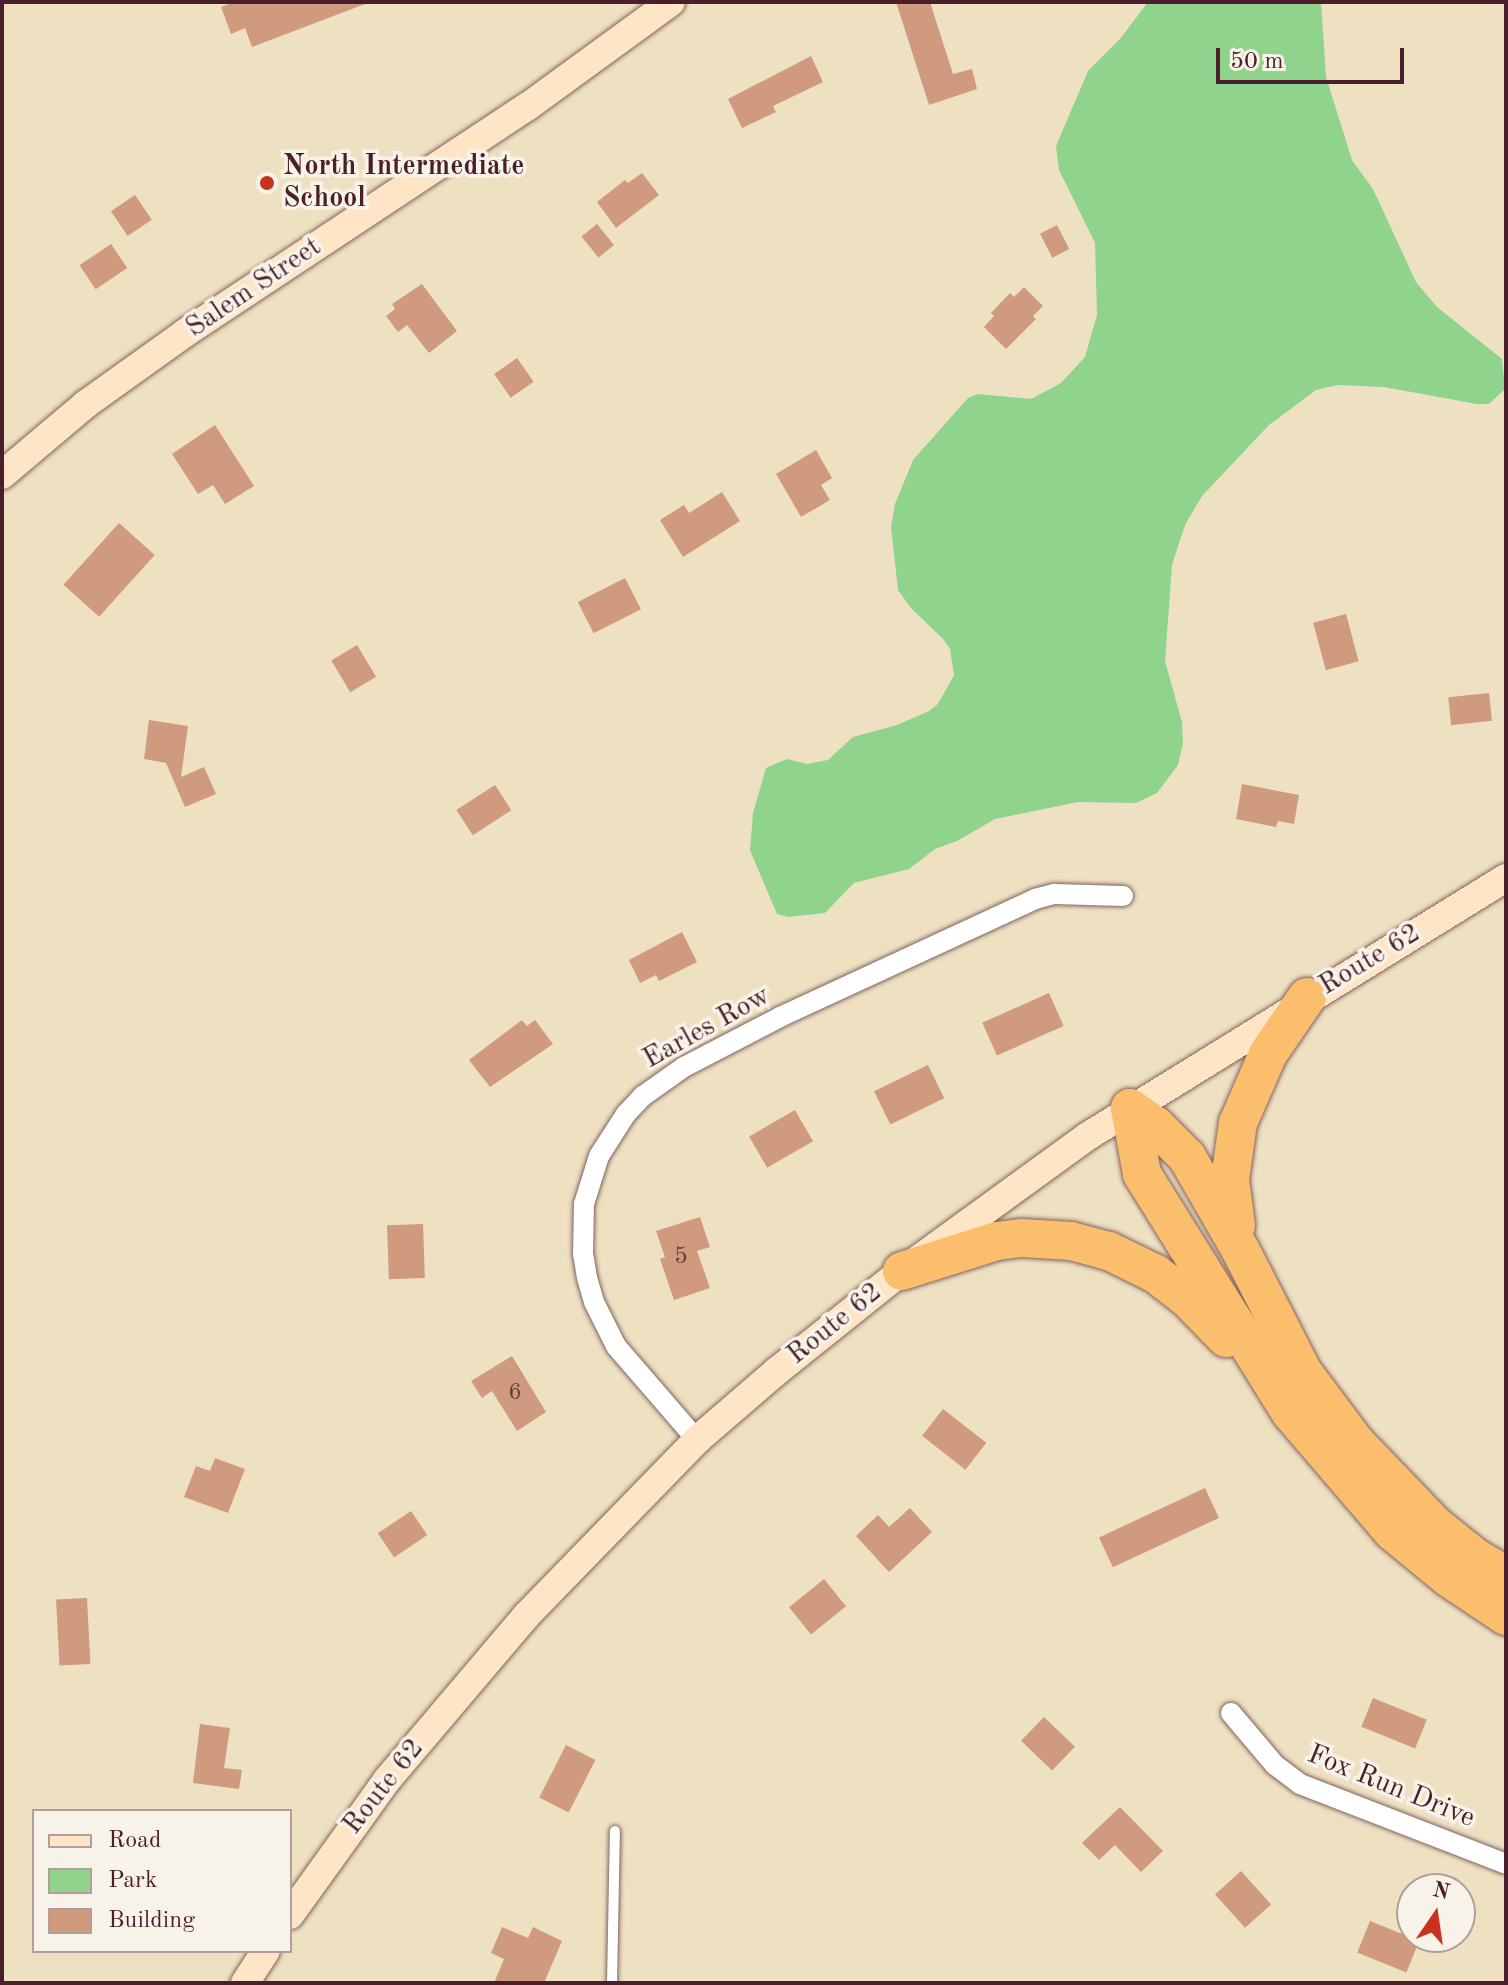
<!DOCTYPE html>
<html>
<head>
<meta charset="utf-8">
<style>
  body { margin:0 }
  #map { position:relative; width:1508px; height:1985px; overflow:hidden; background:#eee1c2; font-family:"Old Standard TT",serif }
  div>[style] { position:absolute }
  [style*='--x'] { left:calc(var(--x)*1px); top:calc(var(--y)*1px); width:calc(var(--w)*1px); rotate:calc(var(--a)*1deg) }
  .green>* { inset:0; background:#8fd38c }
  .building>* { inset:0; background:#cf9a7d; transform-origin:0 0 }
  .roads { filter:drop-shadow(0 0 2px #836360) drop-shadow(0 0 2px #836360) }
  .lane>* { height:10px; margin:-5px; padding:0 5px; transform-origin:5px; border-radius:5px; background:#fff }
  .street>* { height:20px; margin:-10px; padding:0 10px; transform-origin:10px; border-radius:10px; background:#fff }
  .secondary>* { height:28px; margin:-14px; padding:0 14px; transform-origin:14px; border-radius:14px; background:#fde5c5 }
  .highway>* { height:38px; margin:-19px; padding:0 19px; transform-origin:19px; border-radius:19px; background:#fabe6d }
  .dots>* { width:22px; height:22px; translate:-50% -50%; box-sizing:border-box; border:4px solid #f7f3e8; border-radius:50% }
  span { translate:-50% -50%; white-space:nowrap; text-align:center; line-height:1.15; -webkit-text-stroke:7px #f7f3e8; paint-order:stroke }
  .number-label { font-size:24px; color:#6b3e40 }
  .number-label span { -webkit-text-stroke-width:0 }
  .poi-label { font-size:28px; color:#4a1f2b; font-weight:700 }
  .left { translate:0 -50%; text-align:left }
  .street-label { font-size:28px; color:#4a1f2b }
  .frame { position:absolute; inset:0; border:4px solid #4a1f2b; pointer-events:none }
  .legend { position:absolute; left:32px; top:1809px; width:260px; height:144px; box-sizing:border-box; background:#f7f3e8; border:2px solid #b29e9c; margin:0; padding:10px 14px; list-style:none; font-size:24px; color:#4a1f2b }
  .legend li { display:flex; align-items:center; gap:16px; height:40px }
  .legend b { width:40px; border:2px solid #b29e9c }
  .north { position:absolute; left:1396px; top:1873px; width:80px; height:80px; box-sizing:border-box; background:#f7f3e8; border:2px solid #b29e9c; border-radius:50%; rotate:13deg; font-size:22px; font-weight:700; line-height:32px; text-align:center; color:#4a1f2b }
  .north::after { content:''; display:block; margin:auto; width:28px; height:36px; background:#c8321e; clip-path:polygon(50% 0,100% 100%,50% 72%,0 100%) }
  .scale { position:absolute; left:1216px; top:48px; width:188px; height:36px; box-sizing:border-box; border:4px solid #4a1f2b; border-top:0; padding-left:10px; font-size:24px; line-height:28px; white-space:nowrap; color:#4a1f2b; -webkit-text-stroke:6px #f7f3e8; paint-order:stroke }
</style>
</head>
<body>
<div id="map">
  <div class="green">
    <i style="clip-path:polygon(1148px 2px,1321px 2px,1326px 77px,1352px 160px,1373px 189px,1416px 282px,1437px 307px,1502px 359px,1505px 389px,1489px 404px,1477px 404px,1384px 387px,1338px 385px,1316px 390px,1269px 425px,1202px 496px,1185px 525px,1172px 565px,1165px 661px,1182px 722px,1183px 743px,1178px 765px,1157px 793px,1136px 803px,1078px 802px,995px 819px,957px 841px,935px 849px,909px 869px,854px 883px,825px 913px,788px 917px,777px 914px,750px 850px,753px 813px,766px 768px,787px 759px,807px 764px,828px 760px,853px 737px,897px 725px,929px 711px,938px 704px,954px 675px,950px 649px,944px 640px,911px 608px,898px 590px,891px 527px,895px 504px,913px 460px,968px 398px,978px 394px,1031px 399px,1061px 383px,1085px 357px,1097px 315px,1095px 243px,1059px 170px,1056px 146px,1088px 71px,1120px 39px)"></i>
  </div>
  <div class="building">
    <i style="clip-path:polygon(234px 2px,365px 2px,365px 4px,252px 47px,245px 28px,231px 34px,221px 7px)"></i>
    <i style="clip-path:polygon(896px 2px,930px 2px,953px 74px,972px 69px,977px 89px,929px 105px)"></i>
    <i style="clip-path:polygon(811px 56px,823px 82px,773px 106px,776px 112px,742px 128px,728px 99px)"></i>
    <i style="clip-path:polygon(642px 173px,659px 195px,616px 228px,597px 202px,625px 180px,628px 183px)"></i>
    <i style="left:135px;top:195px;width:30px;height:29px;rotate:56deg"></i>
    <i style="left:597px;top:224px;width:27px;height:20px;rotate:51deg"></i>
    <i style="left:1057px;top:225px;width:27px;height:19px;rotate:63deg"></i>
    <i style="left:111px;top:244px;width:29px;height:38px;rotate:56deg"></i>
    <i style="clip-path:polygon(422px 284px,457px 331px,429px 353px,407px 325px,398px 332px,386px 316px,395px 309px,392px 304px)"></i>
    <i style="clip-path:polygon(1024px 287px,1043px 306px,1033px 316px,1036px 319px,1006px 349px,984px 327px,994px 316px,991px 313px,1010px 293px,1014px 297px)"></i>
    <i style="left:517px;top:358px;width:29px;height:28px;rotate:55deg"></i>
    <i style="clip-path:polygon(215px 425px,254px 486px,225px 504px,213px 485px,198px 494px,172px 454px)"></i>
    <i style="clip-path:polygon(816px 450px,832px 478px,821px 485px,830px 500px,801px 517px,776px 474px)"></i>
    <i style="clip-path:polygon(722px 492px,740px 521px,683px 557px,660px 520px,684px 505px,689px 513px)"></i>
    <i style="left:119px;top:523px;width:48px;height:83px;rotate:42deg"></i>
    <i style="left:625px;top:578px;width:35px;height:53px;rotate:63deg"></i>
    <i style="left:1346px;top:614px;width:49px;height:34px;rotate:75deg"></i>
    <i style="left:357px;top:645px;width:37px;height:30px;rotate:59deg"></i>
    <i style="left:1489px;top:693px;width:28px;height:41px;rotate:84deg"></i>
    <i style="clip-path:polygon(149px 720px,188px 726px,181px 777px,204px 767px,216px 794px,185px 807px,166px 763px,144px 759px)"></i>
    <i style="clip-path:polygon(1242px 784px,1299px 795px,1294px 824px,1278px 821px,1276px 827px,1236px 819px)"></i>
    <i style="left:495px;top:785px;width:30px;height:46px;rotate:57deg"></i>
    <i style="clip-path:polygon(682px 932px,697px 962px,659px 981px,656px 975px,640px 983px,629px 960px)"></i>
    <i style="left:1049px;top:993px;width:36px;height:73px;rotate:66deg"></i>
    <i style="clip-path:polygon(522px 1020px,527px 1026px,535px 1020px,553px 1044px,490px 1087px,469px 1060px)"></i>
    <i style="left:928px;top:1065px;width:37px;height:60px;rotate:64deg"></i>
    <i style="left:795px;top:1110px;width:36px;height:53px;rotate:60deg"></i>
    <i style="clip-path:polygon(700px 1217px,710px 1247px,697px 1251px,710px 1288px,674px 1300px,660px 1259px,665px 1257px,656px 1231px)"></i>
    <i style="left:423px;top:1224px;width:54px;height:36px;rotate:88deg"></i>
    <i style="clip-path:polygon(512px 1356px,546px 1412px,517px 1431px,492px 1391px,482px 1398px,471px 1381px)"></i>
    <i style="left:943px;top:1409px;width:55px;height:34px;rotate:38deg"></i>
    <i style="clip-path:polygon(215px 1458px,245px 1469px,228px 1513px,184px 1497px,196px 1466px,210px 1471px)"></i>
    <i style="left:1205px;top:1488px;width:33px;height:117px;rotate:65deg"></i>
    <i style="clip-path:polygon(910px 1508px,932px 1532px,889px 1572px,856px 1536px,878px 1515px,889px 1527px)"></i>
    <i style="left:411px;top:1511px;width:29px;height:40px;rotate:56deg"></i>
    <i style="left:824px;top:1579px;width:35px;height:45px;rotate:51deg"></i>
    <i style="left:87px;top:1598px;width:66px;height:31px;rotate:87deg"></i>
    <i style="left:1373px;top:1698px;width:58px;height:31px;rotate:22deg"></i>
    <i style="left:1044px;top:1717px;width:43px;height:33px;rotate:44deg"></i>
    <i style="clip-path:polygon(200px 1724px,230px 1728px,224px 1768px,242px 1770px,239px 1789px,193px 1783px)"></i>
    <i style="left:566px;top:1745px;width:33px;height:59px;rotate:27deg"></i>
    <i style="clip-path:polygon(1120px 1807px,1163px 1851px,1141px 1872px,1115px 1845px,1099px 1860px,1082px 1843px)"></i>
    <i style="left:1241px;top:1871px;width:45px;height:35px;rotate:48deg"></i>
    <i style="left:1370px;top:1921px;width:53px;height:34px;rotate:22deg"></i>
    <i style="clip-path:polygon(502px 1927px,528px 1938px,533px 1927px,562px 1941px,544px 1983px,494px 1983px,504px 1959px,491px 1953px)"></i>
  </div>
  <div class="roads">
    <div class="lane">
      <i style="--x:612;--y:1983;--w:152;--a:-88.9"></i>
    </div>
    <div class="street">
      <i style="--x:697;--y:1440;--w:124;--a:-130.8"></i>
      <i style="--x:616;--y:1346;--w:49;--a:-116.6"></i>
      <i style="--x:594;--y:1302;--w:25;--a:-106"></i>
      <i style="--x:587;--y:1278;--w:24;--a:-99"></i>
      <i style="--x:583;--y:1254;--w:50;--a:-88.9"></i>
      <i style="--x:584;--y:1204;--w:50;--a:-72.6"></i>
      <i style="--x:599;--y:1156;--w:50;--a:-57.3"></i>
      <i style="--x:626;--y:1114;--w:25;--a:-47"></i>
      <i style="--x:643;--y:1096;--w:50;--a:-35.3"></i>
      <i style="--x:684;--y:1067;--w:108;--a:-27.5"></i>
      <i style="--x:780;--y:1017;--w:281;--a:-24.8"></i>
      <i style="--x:1035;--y:899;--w:20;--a:-15"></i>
      <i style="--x:1054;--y:894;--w:69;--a:1.7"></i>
      <i style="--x:1231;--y:1713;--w:68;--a:49.8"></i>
      <i style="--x:1275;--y:1765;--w:31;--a:37"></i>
      <i style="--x:1300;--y:1784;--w:221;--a:21.2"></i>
    </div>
    <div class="secondary">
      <i style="--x:2;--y:475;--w:110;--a:-40.2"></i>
      <i style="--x:86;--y:404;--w:122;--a:-35.6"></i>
      <i style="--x:185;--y:333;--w:410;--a:-33.5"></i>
      <i style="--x:527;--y:107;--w:178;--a:-36.1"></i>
      <i style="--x:290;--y:1915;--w:166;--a:-54.3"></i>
      <i style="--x:387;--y:1780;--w:215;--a:-49.7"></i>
      <i style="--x:526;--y:1616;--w:245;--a:-45.8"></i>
      <i style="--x:697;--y:1440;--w:106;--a:-40.8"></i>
      <i style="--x:777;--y:1371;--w:160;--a:-38.7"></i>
      <i style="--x:902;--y:1271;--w:230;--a:-36"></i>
      <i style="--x:1088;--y:1136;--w:491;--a:-31.7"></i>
      <i style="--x:245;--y:1983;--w:38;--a:-57"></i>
    </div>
    <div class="highway">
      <i style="--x:1130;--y:1108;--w:67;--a:79.7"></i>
      <i style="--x:1142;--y:1174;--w:280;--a:58.1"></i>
      <i style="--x:1290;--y:1412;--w:157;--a:49.4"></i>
      <i style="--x:1392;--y:1531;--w:74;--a:39.5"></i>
      <i style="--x:1449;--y:1578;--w:69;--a:33.7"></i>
      <i style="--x:1130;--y:1108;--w:32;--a:35"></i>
      <i style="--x:1156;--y:1126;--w:44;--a:45"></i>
      <i style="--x:1187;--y:1157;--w:106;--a:60.1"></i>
      <i style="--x:1240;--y:1249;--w:138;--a:62.9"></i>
      <i style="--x:1303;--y:1372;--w:89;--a:53.3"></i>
      <i style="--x:1356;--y:1443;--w:115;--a:46.1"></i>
      <i style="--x:1436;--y:1526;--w:51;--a:38.7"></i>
      <i style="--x:1476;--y:1558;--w:34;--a:30"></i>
      <i style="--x:1236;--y:1226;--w:47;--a:-97.3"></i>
      <i style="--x:1230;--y:1179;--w:57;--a:-81.9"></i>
      <i style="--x:1238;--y:1123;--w:75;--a:-66.5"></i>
      <i style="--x:1268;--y:1054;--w:69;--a:-55.6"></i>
      <i style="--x:902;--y:1271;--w:100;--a:-17.5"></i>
      <i style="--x:997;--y:1241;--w:25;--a:-7"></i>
      <i style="--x:1022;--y:1238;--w:49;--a:3.5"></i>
      <i style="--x:1071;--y:1241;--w:39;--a:15"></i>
      <i style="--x:1109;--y:1251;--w:52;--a:26.1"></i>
      <i style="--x:1156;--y:1274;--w:39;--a:38"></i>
      <i style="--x:1187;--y:1298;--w:56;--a:45.7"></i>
    </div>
  </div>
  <div class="dots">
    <i style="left:267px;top:183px;background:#c8321e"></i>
  </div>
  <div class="number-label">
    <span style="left:681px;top:1258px">5</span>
    <span style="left:515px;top:1394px">6</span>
  </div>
  <div class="poi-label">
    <span class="left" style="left:283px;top:183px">North Intermediate<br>School</span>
  </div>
  <div class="street-label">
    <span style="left:254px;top:288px;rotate:-34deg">Salem Street</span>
    <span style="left:1370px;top:960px;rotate:-31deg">Route 62</span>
    <span style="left:707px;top:1028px;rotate:-29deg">Earles Row</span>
    <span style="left:835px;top:1324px;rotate:-39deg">Route 62</span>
    <span style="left:384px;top:1787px;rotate:-52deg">Route 62</span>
    <span style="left:1391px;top:1787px;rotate:22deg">Fox Run Drive</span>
  </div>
  <div class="frame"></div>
  <ul class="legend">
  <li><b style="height:10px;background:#fde5c5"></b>Road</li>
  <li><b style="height:22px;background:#8fd38c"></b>Park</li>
  <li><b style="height:22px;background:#cf9a7d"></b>Building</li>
  </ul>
  <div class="north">N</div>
  <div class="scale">50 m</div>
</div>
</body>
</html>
